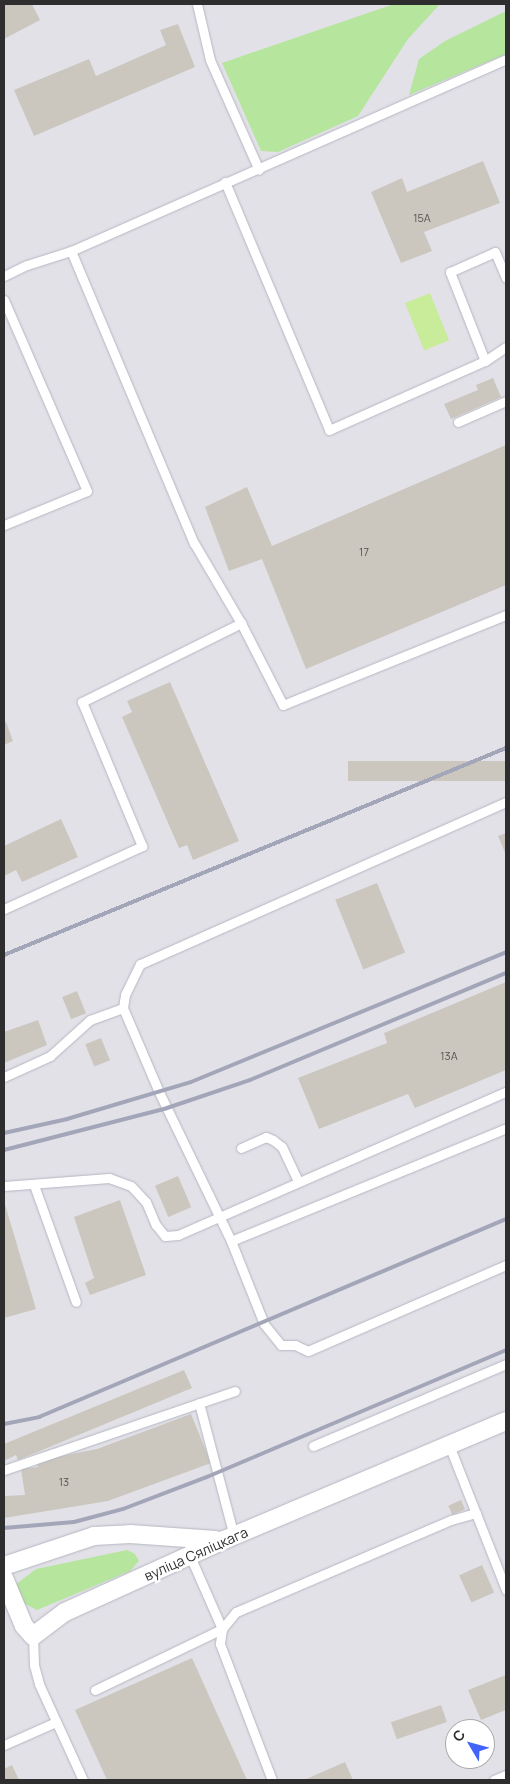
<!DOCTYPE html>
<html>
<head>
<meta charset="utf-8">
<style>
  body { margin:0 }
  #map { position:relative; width:510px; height:1784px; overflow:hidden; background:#efe9e1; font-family:Manrope,sans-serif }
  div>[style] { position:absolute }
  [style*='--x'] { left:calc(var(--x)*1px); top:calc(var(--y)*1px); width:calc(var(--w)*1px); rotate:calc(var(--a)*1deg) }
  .industrial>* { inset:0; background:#e3e1e8 }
  .green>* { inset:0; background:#b6e59e }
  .pitch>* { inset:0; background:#c9ec9a; transform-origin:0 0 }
  .building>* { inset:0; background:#cbc7bf; transform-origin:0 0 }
  .roads { filter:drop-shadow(0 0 1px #b4b7c1) drop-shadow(0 0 1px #b4b7c1) }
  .lane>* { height:9px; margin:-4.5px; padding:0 4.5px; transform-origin:4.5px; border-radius:4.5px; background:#fff }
  .street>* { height:18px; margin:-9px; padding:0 9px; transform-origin:9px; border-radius:9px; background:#fff }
  .rail>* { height:4px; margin:-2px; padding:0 2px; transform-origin:2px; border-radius:2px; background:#a3a6b8 }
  span { translate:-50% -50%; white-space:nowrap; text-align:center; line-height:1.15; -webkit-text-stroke:4.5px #fff; paint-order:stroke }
  .number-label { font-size:11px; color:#555452 }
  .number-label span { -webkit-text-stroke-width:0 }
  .street-label { font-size:14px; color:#2e2e2e }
  .frame { position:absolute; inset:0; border:5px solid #2e2e2e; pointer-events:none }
  .north { position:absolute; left:445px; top:1719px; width:50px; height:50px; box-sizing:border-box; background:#fff; border:1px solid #ababab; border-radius:50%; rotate:307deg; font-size:14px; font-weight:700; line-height:20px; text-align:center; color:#2e2e2e }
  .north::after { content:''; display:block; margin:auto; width:18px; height:22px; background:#4264fb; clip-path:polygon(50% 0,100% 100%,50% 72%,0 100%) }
</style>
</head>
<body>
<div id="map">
  <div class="industrial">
    <i style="clip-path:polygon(evenodd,4px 4px,506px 4px,506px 1780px,4px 1780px,4px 4px,455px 1729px,485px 1729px,485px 1759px,455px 1759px,455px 1729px)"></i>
  </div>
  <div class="green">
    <i style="clip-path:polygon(394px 4px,440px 4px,408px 39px,358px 116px,278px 152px,261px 151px,222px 63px)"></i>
    <i style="clip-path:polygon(506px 11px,506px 54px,409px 95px,419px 59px,445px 41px)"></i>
    <i style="clip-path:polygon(127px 1550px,135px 1554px,139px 1561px,130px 1571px,37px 1610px,23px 1603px,15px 1585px,36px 1569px)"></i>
  </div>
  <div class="pitch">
    <i style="left:430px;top:293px;width:51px;height:27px;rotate:68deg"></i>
  </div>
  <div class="building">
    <i style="clip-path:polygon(4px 4px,32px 4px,40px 20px,4px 39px)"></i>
    <i style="clip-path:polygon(178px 24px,195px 67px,34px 136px,14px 90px,89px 59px,96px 76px,166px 45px,160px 30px)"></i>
    <i style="clip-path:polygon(483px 161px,500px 203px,424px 232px,432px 251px,401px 263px,371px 192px,402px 178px,407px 192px)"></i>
    <i style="clip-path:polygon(493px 378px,501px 397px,451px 419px,444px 404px,478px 390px,476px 385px)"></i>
    <i style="clip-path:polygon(506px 445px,506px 585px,306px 669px,262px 559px,229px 571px,205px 507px,247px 487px,272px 546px)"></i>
    <i style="clip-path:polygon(170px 682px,239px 841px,193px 860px,187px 845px,179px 848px,122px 717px,132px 712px,127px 701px)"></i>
    <i style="clip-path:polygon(6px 722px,13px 741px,4px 745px,4px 723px)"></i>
    <i style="left:506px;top:761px;width:20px;height:158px;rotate:90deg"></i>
    <i style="clip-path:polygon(61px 819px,78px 857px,22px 882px,16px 870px,4px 876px,4px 846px)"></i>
    <i style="clip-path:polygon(506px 833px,506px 855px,498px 836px)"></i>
    <i style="left:377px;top:883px;width:75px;height:45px;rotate:68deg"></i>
    <i style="clip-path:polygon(506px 982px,506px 1070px,415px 1108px,408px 1094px,319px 1129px,298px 1078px,387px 1043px,384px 1033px)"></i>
    <i style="left:77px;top:991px;width:24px;height:16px;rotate:68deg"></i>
    <i style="clip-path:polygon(38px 1020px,47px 1045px,4px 1063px,4px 1032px)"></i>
    <i style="left:101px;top:1038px;width:24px;height:17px;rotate:68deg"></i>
    <i style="left:178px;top:1176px;width:34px;height:25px;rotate:67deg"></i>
    <i style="clip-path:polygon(120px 1200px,146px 1275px,90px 1295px,85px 1283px,94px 1278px,74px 1217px)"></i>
    <i style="clip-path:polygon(4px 1201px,36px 1309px,4px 1318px)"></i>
    <i style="clip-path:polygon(184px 1370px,192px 1388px,18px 1460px,16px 1455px,4px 1461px,4px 1444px)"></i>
    <i style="clip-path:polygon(191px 1414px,211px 1463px,108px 1501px,4px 1518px,4px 1496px,25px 1495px,21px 1469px,38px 1467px,37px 1461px,97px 1449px)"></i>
    <i style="left:461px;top:1500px;width:10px;height:14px;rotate:66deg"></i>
    <i style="left:482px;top:1565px;width:30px;height:25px;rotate:66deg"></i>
    <i style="clip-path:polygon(192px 1658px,247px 1780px,107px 1780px,75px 1710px)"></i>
    <i style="clip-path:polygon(506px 1675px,506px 1710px,481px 1720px,468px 1690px)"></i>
    <i style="left:441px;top:1705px;width:18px;height:53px;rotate:71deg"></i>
    <i style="clip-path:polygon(345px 1762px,353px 1780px,304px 1780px)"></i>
    <i style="clip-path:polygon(12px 1765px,19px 1780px,4px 1780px,4px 1769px)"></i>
  </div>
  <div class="roads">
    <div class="lane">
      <i style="--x:197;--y:4;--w:57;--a:76.9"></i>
      <i style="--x:210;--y:60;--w:120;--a:66"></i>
      <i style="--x:225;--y:182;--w:269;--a:67.2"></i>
      <i style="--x:329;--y:430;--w:171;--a:-23.9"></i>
      <i style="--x:485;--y:361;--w:25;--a:-34"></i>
      <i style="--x:71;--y:251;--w:317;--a:67.2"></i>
      <i style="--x:194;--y:543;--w:93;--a:59.6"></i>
      <i style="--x:241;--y:623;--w:92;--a:62.9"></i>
      <i style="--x:283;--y:705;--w:240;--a:-22"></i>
      <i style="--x:4;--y:276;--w:25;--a:-26"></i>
      <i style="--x:27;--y:265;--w:46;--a:-17.7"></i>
      <i style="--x:71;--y:251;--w:475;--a:-23.8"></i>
      <i style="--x:4;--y:300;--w:208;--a:66.5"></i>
      <i style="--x:87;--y:491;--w:90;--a:157.7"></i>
      <i style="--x:485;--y:361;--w:96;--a:-111.5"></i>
      <i style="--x:450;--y:272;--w:49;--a:-24"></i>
      <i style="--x:495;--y:252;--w:28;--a:67"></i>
      <i style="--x:458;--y:422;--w:52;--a:-23.6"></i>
      <i style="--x:506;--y:802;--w:400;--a:156.1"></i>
      <i style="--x:140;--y:964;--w:34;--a:116"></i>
      <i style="--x:125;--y:995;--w:13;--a:99"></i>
      <i style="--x:123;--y:1008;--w:91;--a:66.8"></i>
      <i style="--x:159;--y:1092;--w:165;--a:64.2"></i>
      <i style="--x:231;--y:1241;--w:89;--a:68.3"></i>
      <i style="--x:264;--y:1324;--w:27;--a:51"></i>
      <i style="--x:281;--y:1345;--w:14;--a:0"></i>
      <i style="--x:295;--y:1345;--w:14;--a:25"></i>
      <i style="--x:308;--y:1351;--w:216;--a:-23.5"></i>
      <i style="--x:4;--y:909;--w:152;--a:-24.5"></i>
      <i style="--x:142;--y:846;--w:156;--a:-112.6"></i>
      <i style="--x:82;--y:702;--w:178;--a:-26.4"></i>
      <i style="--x:4;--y:1077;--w:51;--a:-24.5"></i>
      <i style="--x:50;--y:1056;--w:54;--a:-42"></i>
      <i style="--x:90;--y:1020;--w:35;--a:-20"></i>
      <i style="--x:241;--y:1148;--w:27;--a:-24"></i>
      <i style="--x:266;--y:1137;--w:8;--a:23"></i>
      <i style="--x:273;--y:1140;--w:11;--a:38"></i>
      <i style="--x:282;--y:1147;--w:38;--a:65"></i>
      <i style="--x:34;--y:1185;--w:124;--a:70.3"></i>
      <i style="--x:4;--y:1186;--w:105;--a:-4.4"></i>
      <i style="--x:109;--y:1178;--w:23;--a:20"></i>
      <i style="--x:131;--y:1186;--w:22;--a:47"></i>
      <i style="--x:146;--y:1202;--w:25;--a:67"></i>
      <i style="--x:156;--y:1225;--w:14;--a:51"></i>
      <i style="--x:165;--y:1236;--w:13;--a:-4"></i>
      <i style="--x:178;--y:1235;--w:358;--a:-23.6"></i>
      <i style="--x:231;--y:1241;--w:297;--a:-22.3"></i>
      <i style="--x:199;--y:1403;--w:138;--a:75.3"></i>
      <i style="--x:449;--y:1445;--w:156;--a:68.5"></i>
      <i style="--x:313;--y:1446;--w:210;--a:-23"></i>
      <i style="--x:4;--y:1470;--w:244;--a:-18.9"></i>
      <i style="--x:190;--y:1556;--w:80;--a:66.3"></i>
      <i style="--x:222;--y:1629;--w:15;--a:98"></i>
      <i style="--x:220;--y:1644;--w:146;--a:69.1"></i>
      <i style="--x:33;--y:1636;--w:29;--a:88"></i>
      <i style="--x:34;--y:1665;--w:20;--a:75"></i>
      <i style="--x:39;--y:1684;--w:106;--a:65.4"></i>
      <i style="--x:95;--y:1690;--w:141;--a:-25.7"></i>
      <i style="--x:222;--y:1629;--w:22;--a:-51"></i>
      <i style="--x:236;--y:1612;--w:234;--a:-23.2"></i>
      <i style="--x:451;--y:1520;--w:26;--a:-16"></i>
      <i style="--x:4;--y:1745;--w:57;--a:-23.9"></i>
      <i style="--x:494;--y:1780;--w:13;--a:-23"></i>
    </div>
    <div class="street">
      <i style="--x:4;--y:1566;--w:95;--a:-18.4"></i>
      <i style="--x:94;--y:1536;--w:36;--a:-3"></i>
      <i style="--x:130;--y:1534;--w:86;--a:4"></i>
      <i style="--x:4;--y:1578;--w:52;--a:67.4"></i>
      <i style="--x:24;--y:1626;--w:13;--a:48"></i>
      <i style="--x:33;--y:1636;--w:40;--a:-37"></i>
      <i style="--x:65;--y:1612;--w:175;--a:-24.4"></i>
      <i style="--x:224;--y:1540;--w:306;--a:-22.9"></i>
    </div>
  </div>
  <div class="rail">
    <i style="--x:4;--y:955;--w:543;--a:-22.41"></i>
    <i style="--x:4;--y:1133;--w:65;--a:-12.5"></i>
    <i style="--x:67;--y:1119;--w:129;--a:-16.6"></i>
    <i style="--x:191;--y:1082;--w:341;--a:-22.4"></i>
    <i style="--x:4;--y:1150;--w:168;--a:-14.4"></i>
    <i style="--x:167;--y:1108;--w:88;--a:-18.6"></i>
    <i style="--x:250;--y:1080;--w:277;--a:-22.7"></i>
    <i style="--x:4;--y:1424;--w:36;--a:-11"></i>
    <i style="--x:39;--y:1417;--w:507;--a:-22.98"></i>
    <i style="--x:4;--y:1528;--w:70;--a:-4.9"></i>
    <i style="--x:74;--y:1522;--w:51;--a:-14.9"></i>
    <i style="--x:123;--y:1509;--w:90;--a:-20.9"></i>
    <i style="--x:207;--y:1477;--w:325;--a:-23"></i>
  </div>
  <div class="number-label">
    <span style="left:422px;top:218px">15А</span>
    <span style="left:364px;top:552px">17</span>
    <span style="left:449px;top:1056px">13А</span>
    <span style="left:64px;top:1482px">13</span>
  </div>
  <div class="street-label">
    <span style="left:196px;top:1554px;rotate:-24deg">вуліца Сяліцкага</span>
  </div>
  <div class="frame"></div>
  <div class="north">С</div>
</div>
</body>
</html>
